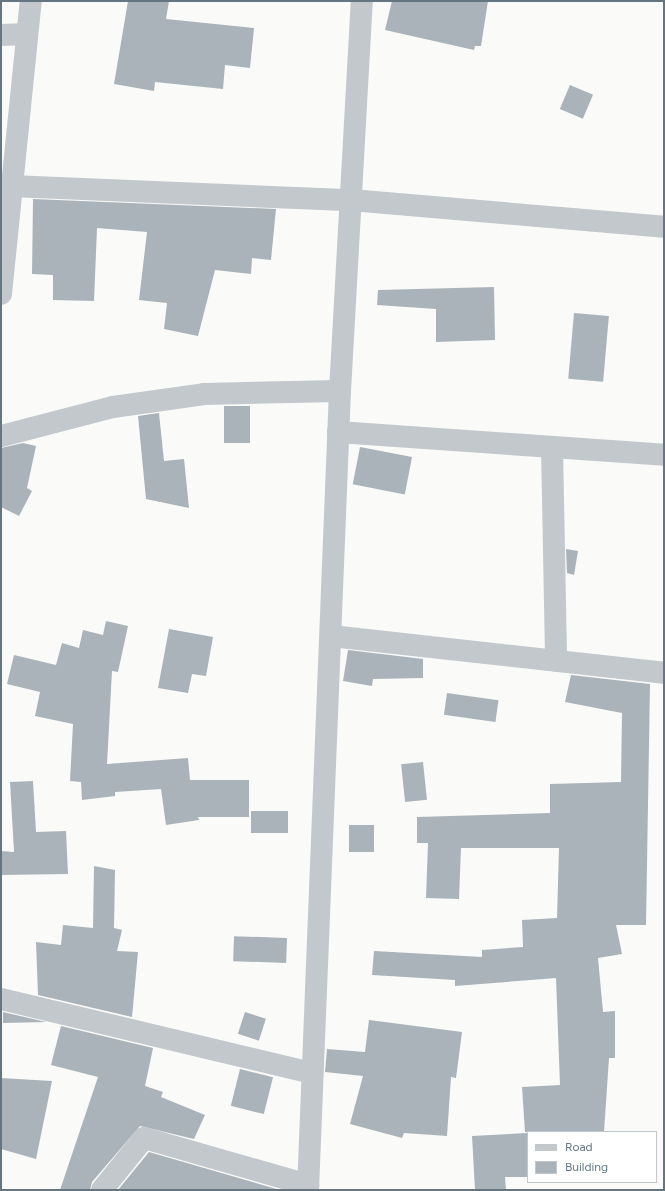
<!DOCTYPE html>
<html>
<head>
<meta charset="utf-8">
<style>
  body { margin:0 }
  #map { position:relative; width:665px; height:1191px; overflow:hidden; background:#fafaf8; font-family:Figtree,sans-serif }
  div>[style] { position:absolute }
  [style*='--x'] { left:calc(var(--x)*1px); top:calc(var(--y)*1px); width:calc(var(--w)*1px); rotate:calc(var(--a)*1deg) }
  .building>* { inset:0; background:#aab3b9; transform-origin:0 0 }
  .minor>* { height:22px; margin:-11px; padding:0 11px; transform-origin:11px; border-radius:11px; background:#c3c8cc }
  span { translate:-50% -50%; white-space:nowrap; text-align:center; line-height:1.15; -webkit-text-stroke:4px #fff; paint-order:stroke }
  .frame { position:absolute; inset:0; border:2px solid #657683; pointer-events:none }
  .legend { position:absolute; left:527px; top:1131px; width:130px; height:52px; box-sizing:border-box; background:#fff; border:1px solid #c1c8cd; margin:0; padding:5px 7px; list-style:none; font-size:12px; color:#657683 }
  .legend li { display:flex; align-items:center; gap:8px; height:20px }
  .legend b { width:20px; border:1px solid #c1c8cd }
</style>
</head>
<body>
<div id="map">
  <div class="building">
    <i style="clip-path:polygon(128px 1px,169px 1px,166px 19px,254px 28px,250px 68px,225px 65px,223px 89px,155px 82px,154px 91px,114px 84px)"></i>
    <i style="clip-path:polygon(392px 1px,488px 1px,481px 46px,475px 46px,474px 50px,385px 30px)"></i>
    <i style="left:570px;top:85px;width:25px;height:26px;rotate:23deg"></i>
    <i style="clip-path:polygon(33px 199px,276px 209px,271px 260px,252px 258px,251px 274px,215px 270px,198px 336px,164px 329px,167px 303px,139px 300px,147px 232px,97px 228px,94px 301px,53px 300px,53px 275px,32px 274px)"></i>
    <i style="clip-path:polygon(494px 287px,495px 340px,436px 342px,436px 309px,377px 305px,378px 290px)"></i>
    <i style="left:574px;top:313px;width:35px;height:66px;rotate:5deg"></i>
    <i style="left:224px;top:406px;width:26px;height:37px"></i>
    <i style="clip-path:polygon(159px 413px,164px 461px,184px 459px,189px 508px,146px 499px,138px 416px)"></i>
    <i style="clip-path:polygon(23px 443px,36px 446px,27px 488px,32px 491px,19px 516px,1px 507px,1px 448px)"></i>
    <i style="left:360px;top:447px;width:53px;height:38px;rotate:11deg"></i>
    <i style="clip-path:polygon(566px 549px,578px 551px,574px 575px,567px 573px)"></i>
    <i style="clip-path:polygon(106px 621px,128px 626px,118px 672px,112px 671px,107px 764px,188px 758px,190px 780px,249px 780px,249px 817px,198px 817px,199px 820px,166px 825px,161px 789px,115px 792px,115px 796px,82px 800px,81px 782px,70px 781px,73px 724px,35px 716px,40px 692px,7px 684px,14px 655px,56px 665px,62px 643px,79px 648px,83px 630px,103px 635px)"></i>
    <i style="clip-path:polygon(169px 629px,213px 637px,206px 676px,192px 674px,188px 693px,158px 688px)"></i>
    <i style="clip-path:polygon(348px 650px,423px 659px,423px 678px,373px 679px,372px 686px,343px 681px)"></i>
    <i style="clip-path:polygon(571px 675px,650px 684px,646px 925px,616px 925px,622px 954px,598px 958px,603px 1012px,615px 1011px,615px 1058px,609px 1058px,604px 1132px,525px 1132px,522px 1087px,560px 1085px,556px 978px,455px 986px,455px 980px,372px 975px,374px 951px,482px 957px,482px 950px,523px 947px,522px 920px,557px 918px,559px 848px,461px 848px,459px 899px,426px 898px,428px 843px,417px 843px,417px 817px,550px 813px,550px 784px,621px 782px,622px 713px,565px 702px)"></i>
    <i style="left:447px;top:693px;width:52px;height:22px;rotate:8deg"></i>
    <i style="left:423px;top:762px;width:38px;height:22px;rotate:84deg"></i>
    <i style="clip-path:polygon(33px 781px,36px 832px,66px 831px,68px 874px,1px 875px,1px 851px,14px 852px,10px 782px)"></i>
    <i style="left:251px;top:811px;width:37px;height:22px"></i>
    <i style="left:349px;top:825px;width:25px;height:27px"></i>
    <i style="clip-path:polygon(94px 866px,115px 870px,114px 928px,122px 930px,117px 951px,138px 952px,132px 1017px,38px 995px,36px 942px,61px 945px,63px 925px,93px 928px)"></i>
    <i style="left:287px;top:938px;width:25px;height:53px;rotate:92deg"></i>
    <i style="clip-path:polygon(3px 1012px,46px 1022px,3px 1023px)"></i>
    <i style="left:245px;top:1012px;width:22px;height:23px;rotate:18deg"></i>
    <i style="clip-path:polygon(369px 1020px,462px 1032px,456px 1078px,451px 1077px,447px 1136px,404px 1133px,402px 1138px,350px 1124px,363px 1076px,325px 1072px,327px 1049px,365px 1052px)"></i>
    <i style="clip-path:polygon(61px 1026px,153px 1048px,145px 1086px,163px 1092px,161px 1097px,205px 1115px,194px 1139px,140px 1126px,92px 1182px,90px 1190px,60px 1190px,98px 1077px,51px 1065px)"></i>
    <i style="left:240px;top:1069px;width:34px;height:38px;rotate:14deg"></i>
    <i style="clip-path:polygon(1px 1078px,52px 1081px,36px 1159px,1px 1149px)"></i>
    <i style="clip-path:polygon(528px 1133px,528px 1177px,505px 1177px,506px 1190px,475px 1190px,472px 1136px)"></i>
    <i style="clip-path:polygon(149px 1152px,280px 1190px,118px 1190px)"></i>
  </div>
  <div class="minor">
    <i style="--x:1;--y:35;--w:26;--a:-2"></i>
    <i style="--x:11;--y:186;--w:340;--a:2.4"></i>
    <i style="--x:351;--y:200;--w:314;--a:4.9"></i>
    <i style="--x:1;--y:294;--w:295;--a:-84.2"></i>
    <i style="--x:338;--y:432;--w:327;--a:4"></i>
    <i style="--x:1;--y:436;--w:116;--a:-14.5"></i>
    <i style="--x:113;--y:407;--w:92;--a:-8.1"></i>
    <i style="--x:204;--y:394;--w:136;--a:-1.3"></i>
    <i style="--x:552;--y:447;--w:214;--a:88.9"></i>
    <i style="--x:331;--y:636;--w:335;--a:6.3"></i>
    <i style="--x:1;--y:999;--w:320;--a:13.4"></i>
    <i style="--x:102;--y:1190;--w:67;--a:-51.1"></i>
    <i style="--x:144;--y:1138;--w:171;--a:16"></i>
    <i style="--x:308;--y:1190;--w:800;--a:-87.71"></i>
    <i style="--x:340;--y:391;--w:391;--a:-86.8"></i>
  </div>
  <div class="frame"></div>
  <ul class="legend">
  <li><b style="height:5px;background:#c3c8cc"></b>Road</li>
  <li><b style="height:11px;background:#aab3b9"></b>Building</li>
  </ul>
</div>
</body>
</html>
